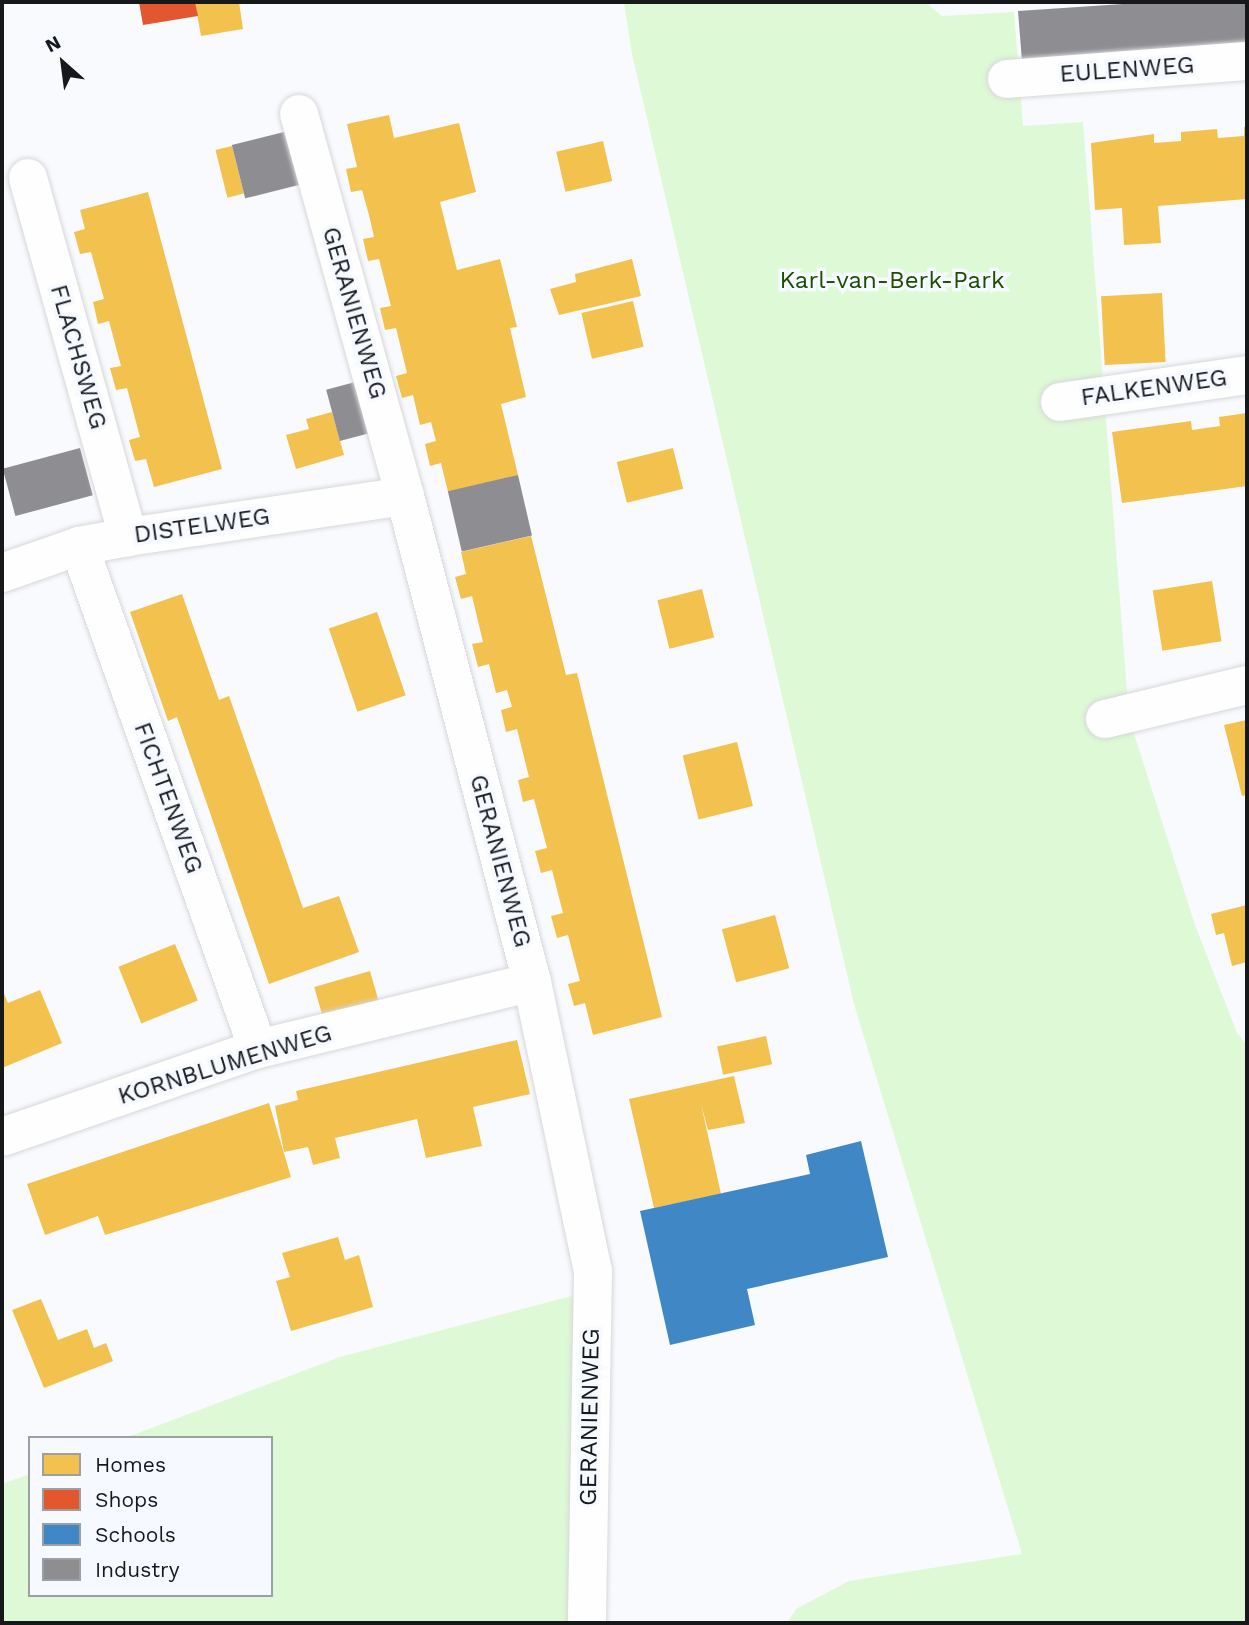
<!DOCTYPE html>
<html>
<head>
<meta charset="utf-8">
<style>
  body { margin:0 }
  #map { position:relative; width:1249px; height:1625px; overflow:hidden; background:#f8fafd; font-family:"Work Sans",sans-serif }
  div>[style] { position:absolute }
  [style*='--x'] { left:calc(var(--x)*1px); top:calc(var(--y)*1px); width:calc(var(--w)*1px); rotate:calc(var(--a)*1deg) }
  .green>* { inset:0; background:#ddf9d5 }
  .homes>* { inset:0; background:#f2c14e; transform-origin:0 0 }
  .shops>* { inset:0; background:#e4572e }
  .schools>* { inset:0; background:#3f88c5 }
  .industry>* { inset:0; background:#8d8d92; transform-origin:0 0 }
  .roads { filter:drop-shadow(0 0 2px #d6d7da) drop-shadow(0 0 2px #d6d7da) }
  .street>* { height:38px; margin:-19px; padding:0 19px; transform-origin:19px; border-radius:19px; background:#fefeff }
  span { translate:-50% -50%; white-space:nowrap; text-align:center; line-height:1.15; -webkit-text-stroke:7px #f6f9ff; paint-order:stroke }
  .street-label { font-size:24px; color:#16181a }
  .park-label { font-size:24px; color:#1e4d01 }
  .frame { position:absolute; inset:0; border:4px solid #16181a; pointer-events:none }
  .legend { position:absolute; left:28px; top:1436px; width:245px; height:161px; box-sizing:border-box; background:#f6f9ff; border:2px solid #9c9fa3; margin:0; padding:9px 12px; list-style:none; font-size:21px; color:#16181a }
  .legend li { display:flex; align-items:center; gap:14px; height:35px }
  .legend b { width:35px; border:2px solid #9c9fa3 }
  .north { position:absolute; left:28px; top:28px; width:70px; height:70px; -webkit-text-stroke:5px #f6f9ff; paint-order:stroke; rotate:332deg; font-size:19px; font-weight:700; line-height:28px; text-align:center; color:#16181a }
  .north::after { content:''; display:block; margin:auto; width:24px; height:32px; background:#16181a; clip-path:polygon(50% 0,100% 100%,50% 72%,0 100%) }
</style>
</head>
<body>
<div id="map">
  <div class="green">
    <i style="clip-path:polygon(624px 2px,925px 2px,942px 16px,1014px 12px,1023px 126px,1083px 122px,1129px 718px,1195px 925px,1237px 1033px,1247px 1045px,1247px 1623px,787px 1623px,796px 1609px,849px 1581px,1022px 1554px,854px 1004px,632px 54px)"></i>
    <i style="clip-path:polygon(591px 1291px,581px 1623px,2px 1623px,2px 1484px,30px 1474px,30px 1595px,271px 1595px,271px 1438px,125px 1438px,340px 1357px)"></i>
  </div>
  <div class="homes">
    <i style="clip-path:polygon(195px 2px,239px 2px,243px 29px,201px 36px)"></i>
    <i style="clip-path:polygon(389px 115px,394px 138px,459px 123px,476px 192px,440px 202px,457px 270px,500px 259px,517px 327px,510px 328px,526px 397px,501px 404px,518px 475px,448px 492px,441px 463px,430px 466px,425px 444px,436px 441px,431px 422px,420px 425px,413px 395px,402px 398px,396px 376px,407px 373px,396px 328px,385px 330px,380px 308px,391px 306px,379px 259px,368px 261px,363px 239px,374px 237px,370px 219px,362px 190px,351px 192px,346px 169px,357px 167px,347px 124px)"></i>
    <i style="clip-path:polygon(1244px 127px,1247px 127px,1247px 199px,1158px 206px,1161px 243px,1124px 245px,1122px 208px,1095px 210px,1091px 143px,1154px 134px,1154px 143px,1181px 141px,1181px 132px,1217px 129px,1218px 138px,1244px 136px)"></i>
    <i style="left:603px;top:141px;width:41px;height:48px;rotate:77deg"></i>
    <i style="left:232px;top:146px;width:49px;height:17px;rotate:76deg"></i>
    <i style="clip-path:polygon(148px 192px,222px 469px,154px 487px,146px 459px,135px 461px,129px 440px,140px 437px,127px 388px,116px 390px,110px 368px,121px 366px,109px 321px,98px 324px,93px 302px,104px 299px,91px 252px,80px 254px,74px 232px,85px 229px,80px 210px)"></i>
    <i style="clip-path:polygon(632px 259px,641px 296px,559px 315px,550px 289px,576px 282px,575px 274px)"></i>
    <i style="left:1162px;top:293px;width:69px;height:61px;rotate:87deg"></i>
    <i style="left:633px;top:301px;width:47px;height:53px;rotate:77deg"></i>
    <i style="clip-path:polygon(332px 412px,344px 455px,296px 469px,286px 435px,309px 429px,306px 419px)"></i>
    <i style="clip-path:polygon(1247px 413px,1247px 486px,1122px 503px,1112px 432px,1191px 421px,1192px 430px,1220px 426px,1219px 417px)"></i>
    <i style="left:673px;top:448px;width:42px;height:58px;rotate:76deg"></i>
    <i style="clip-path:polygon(531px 536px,566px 675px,577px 673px,662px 1017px,593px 1035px,585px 1003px,574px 1006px,568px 984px,580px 981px,568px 935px,557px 938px,551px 916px,563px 913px,552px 870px,541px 873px,535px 851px,547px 848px,534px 799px,523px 802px,518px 780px,529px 777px,517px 729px,506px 732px,501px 710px,512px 707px,507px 690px,496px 693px,489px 664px,478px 667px,472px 644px,483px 642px,472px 596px,461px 599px,455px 577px,466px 574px,461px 552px)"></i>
    <i style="left:1212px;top:581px;width:61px;height:60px;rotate:81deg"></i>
    <i style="left:702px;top:589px;width:50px;height:46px;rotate:76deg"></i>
    <i style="clip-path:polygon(182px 594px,219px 700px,229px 696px,303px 908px,339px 896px,359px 952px,269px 984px,177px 717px,168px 721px,130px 612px)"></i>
    <i style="left:377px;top:612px;width:88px;height:51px;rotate:71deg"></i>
    <i style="clip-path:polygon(1247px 720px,1247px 795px,1242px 796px,1224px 725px)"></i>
    <i style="left:737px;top:742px;width:66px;height:56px;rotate:76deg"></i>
    <i style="clip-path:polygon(1247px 905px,1247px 962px,1232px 966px,1224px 933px,1216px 935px,1211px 914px)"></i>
    <i style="left:775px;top:915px;width:55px;height:55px;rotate:75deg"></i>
    <i style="left:175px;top:944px;width:61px;height:61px;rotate:68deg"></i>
    <i style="left:370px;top:971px;width:35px;height:58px;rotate:74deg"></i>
    <i style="clip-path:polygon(2px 989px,8px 1003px,40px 990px,62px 1043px,2px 1068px)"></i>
    <i style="left:766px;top:1036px;width:29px;height:50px;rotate:78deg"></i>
    <i style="clip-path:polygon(517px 1040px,530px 1094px,473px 1107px,482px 1146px,426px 1158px,417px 1119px,335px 1138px,340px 1158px,313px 1165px,308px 1147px,284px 1152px,275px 1106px,298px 1100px,296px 1091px)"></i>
    <i style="clip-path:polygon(734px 1076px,745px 1123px,708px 1130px,701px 1104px,721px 1194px,654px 1208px,629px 1099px)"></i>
    <i style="clip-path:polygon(269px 1103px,291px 1177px,105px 1235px,98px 1216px,45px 1235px,27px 1184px)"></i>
    <i style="clip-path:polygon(338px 1237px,345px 1260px,359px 1255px,373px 1307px,291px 1331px,276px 1281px,290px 1277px,282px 1253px)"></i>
    <i style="clip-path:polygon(41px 1299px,58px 1340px,87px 1329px,94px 1348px,106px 1343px,113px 1361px,44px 1388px,12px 1310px)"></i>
  </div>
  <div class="shops">
    <i style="clip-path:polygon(139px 2px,195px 2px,198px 16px,143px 25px)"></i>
  </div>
  <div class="schools">
    <i style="clip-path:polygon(861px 1141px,888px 1257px,747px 1289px,755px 1325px,670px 1345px,640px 1211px,810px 1174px,806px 1155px)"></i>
  </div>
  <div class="industry">
    <i style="clip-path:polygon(1153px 2px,1247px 2px,1247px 45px,1022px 61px,1018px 11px)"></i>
    <i style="left:292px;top:130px;width:55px;height:62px;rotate:76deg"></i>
    <i style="left:359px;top:381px;width:53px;height:34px;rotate:75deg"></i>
    <i style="left:80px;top:448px;width:49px;height:80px;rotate:75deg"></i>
    <i style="left:518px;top:475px;width:62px;height:72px;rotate:77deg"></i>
  </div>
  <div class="roads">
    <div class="street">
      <i style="--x:1007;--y:79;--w:241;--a:-4.3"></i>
      <i style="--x:299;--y:114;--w:396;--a:74.5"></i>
      <i style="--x:405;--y:496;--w:502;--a:75.36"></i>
      <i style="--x:532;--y:982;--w:296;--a:78.1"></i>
      <i style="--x:593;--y:1272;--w:351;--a:91"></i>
      <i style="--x:28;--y:178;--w:373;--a:74.4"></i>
      <i style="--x:1060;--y:402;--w:189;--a:-8.2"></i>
      <i style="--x:79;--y:546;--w:534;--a:70.41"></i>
      <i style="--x:2;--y:573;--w:82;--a:-19.3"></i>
      <i style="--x:79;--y:546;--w:50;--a:-10.4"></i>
      <i style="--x:128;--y:537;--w:280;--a:-8.4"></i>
      <i style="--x:1105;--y:719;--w:146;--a:-13.5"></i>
      <i style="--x:2;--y:1137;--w:271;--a:-19"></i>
      <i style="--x:258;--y:1049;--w:282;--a:-13.7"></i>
    </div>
  </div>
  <div class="street-label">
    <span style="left:1127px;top:70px;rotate:-4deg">EULENWEG</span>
    <span style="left:354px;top:313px;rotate:74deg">GERANIENWEG</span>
    <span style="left:78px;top:357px;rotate:74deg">FLACHSWEG</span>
    <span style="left:1154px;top:388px;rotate:-8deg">FALKENWEG</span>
    <span style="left:202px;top:526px;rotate:-8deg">DISTELWEG</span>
    <span style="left:168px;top:798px;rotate:70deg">FICHTENWEG</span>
    <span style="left:500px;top:861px;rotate:75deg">GERANIENWEG</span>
    <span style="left:225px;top:1065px;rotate:-17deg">KORNBLUMENWEG</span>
    <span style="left:590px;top:1417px;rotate:-89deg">GERANIENWEG</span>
  </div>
  <div class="park-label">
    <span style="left:892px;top:281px">Karl-van-Berk-Park</span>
  </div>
  <div class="frame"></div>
  <ul class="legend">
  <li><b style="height:19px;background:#f2c14e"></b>Homes</li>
  <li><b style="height:19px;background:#e4572e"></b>Shops</li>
  <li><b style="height:19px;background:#3f88c5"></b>Schools</li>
  <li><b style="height:19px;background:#8d8d92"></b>Industry</li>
  </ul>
  <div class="north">N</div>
</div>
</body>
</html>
